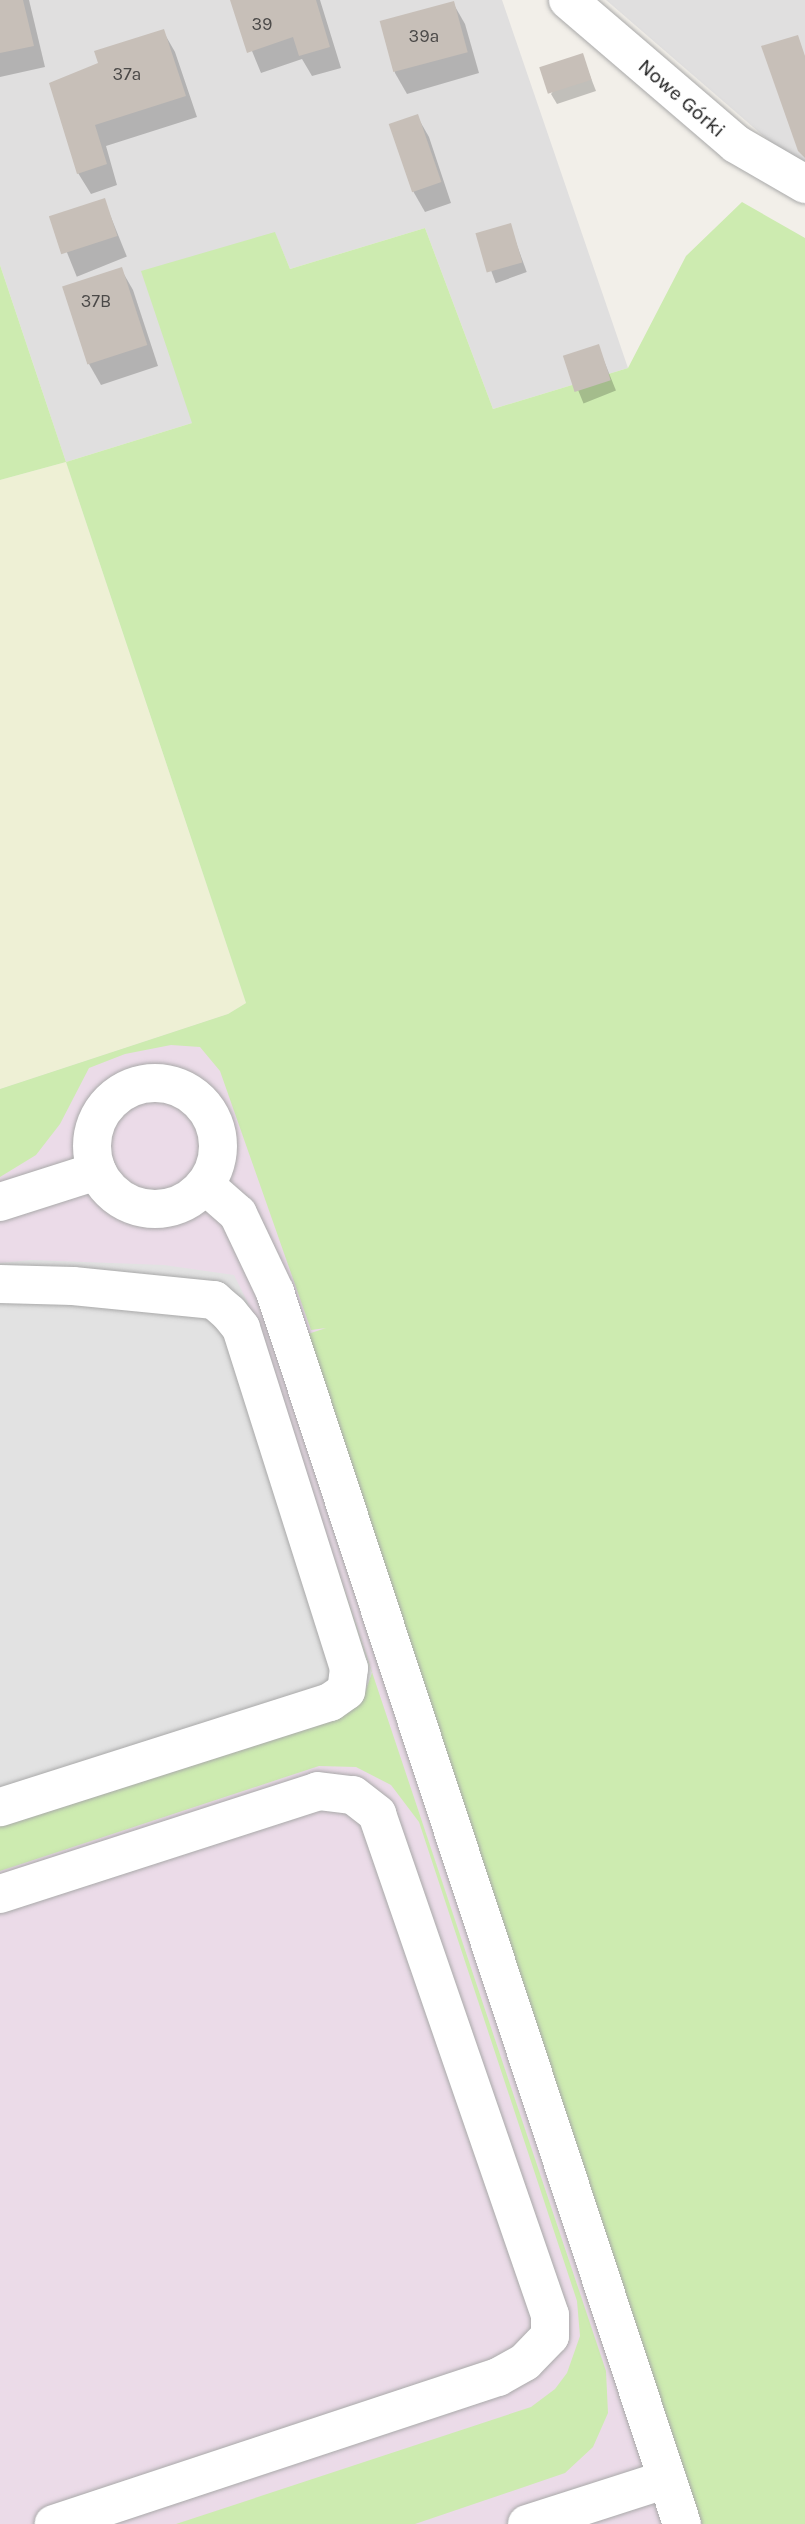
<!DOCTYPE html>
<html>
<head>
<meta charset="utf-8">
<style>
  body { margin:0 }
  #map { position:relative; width:805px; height:2524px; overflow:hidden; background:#f2efe9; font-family:Karla,sans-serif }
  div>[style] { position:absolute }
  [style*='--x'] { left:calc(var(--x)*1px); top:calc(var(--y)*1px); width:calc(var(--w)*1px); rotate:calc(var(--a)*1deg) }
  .residential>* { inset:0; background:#e0dfdf }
  .industrial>* { inset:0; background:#ebdbe8 }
  .farmland>* { inset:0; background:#eef0d5 }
  .grass>* { inset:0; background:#cdebb0 }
  .parking>* { inset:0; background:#e2e2e2 }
  .shadow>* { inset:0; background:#0003; transform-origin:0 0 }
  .building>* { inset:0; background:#c7bfb8; transform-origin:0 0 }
  .roads { filter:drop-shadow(0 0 2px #a9a9a9) drop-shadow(0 0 2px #a9a9a9) }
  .minor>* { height:38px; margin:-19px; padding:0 19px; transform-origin:19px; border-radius:19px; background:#fff }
  .minor>.ring { margin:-19px; padding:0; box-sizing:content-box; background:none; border:38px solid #fff; border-radius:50% }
  span { translate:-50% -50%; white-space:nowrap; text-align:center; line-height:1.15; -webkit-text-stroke:6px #fff; paint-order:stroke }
  .number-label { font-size:18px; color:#4b4948 }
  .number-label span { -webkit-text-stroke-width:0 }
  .street-label { font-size:21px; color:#222 }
</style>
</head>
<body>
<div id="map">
  <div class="residential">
    <i style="clip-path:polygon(0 0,502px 0,628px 368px,493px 409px,425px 228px,290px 269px,275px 233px,192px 423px,66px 462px,0 265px)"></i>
    <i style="clip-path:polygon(606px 0,805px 0,805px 168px,789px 158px)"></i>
  </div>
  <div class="industrial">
    <i style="clip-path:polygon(228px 1014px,728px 2524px,0 2524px,0 1089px)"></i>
  </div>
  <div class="farmland">
    <i style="clip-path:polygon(66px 462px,246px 1003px,228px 1014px,0 1089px,0 480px)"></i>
  </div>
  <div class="grass">
    <i style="clip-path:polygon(742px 202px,805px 238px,805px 2524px,702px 2524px,308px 1334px,326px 1328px,311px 1330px,220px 1071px,200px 1047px,171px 1045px,125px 1054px,89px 1068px,60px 1124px,36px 1155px,0 1177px,0 1089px,228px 1014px,246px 1003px,66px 462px,0 480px,0 265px,66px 462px,192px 423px,141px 271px,275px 232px,290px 269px,425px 228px,493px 409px,628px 368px,686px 256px)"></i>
    <i style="clip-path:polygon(296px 1445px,606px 2371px,608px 2413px,593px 2447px,565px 2473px,415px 2524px,176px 2524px,531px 2407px,555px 2389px,567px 2373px,580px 2336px,577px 2301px,419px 1822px,391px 1785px,356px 1767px,319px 1766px,0 1871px,0 1822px)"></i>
  </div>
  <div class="parking">
    <i style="clip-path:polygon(31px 1260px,164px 1265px,234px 1275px,248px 1303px,372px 1673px,364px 1695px,0 1824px,0 1263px)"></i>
  </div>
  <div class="shadow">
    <i style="clip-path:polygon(0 0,29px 0,45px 67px,0 77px)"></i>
    <i style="clip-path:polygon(231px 0,320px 0,341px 68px,312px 76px,302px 59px,261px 73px)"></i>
    <i style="clip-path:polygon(453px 3px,465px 24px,479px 73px,407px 94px,395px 73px,382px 24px)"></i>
    <i style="clip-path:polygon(163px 31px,175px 52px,197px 117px,106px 146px,117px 185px,91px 194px,78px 173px,100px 64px)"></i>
    <i style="clip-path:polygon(582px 55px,596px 91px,557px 104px,551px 94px)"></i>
    <i style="clip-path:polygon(417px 116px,429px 137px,451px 203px,425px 212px,413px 191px)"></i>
    <i style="left:104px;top:200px;width:61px;height:54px;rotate:68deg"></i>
    <i style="left:510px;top:226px;width:49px;height:33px;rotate:70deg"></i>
    <i style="clip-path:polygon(121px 269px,133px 290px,158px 366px,101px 385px,89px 364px)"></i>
    <i style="left:598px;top:346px;width:48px;height:35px;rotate:68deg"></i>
  </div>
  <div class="building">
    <i style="clip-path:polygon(0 0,23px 0,34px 46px,0 53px)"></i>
    <i style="clip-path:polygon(230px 0,316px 0,330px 47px,299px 56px,293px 37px,247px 53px)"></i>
    <i style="left:454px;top:1px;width:53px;height:77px;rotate:75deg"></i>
    <i style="clip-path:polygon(164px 29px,186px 96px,95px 125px,107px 164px,77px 174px,49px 83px,98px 63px,94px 51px)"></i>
    <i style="clip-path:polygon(798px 35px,805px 56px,805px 158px,798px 151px,761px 46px)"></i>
    <i style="left:583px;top:53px;width:28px;height:46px;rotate:72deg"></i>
    <i style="left:418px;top:114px;width:72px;height:31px;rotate:71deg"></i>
    <i style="left:105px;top:198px;width:40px;height:59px;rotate:72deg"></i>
    <i style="left:511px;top:223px;width:41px;height:37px;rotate:74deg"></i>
    <i style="left:122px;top:267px;width:82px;height:63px;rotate:72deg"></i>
    <i style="left:599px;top:344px;width:38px;height:38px;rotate:72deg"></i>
  </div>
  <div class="roads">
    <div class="minor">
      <i style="--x:568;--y:0;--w:221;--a:40.6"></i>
      <i style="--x:736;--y:144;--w:80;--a:30.1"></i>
      <i class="ring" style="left:92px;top:1083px;width:88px;height:88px"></i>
      <i style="--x:205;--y:1185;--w:44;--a:41.3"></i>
      <i style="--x:238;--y:1214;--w:86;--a:64.6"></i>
      <i style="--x:275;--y:1292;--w:1297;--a:71.72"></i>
      <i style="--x:0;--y:1202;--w:102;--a:-17.7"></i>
      <i style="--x:0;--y:1284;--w:73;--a:1.6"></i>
      <i style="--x:73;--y:1286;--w:142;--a:5.7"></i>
      <i style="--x:214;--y:1300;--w:20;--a:41"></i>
      <i style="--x:229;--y:1313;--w:19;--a:51"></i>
      <i style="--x:241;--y:1328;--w:357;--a:72.4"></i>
      <i style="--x:349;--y:1668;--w:23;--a:97"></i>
      <i style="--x:346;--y:1691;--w:19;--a:145"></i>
      <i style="--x:330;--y:1702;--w:346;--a:162.3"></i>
      <i style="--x:0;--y:1894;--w:334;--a:-17.9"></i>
      <i style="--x:318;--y:1791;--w:35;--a:7"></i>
      <i style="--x:353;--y:1795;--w:31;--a:38"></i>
      <i style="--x:377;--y:1814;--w:530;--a:70.95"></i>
      <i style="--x:550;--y:2315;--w:21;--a:90"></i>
      <i style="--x:550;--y:2336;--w:36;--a:134"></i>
      <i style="--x:525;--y:2362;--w:31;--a:151"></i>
      <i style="--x:498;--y:2377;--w:468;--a:161.7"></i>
      <i style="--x:527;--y:2524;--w:147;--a:-17.8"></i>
    </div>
  </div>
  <div class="number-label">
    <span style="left:262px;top:24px">39</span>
    <span style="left:424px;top:36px">39a</span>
    <span style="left:127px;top:74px">37a</span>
    <span style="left:96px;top:301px">37B</span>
  </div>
  <div class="street-label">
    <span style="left:682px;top:98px;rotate:41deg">Nowe Górki</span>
  </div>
</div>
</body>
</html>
